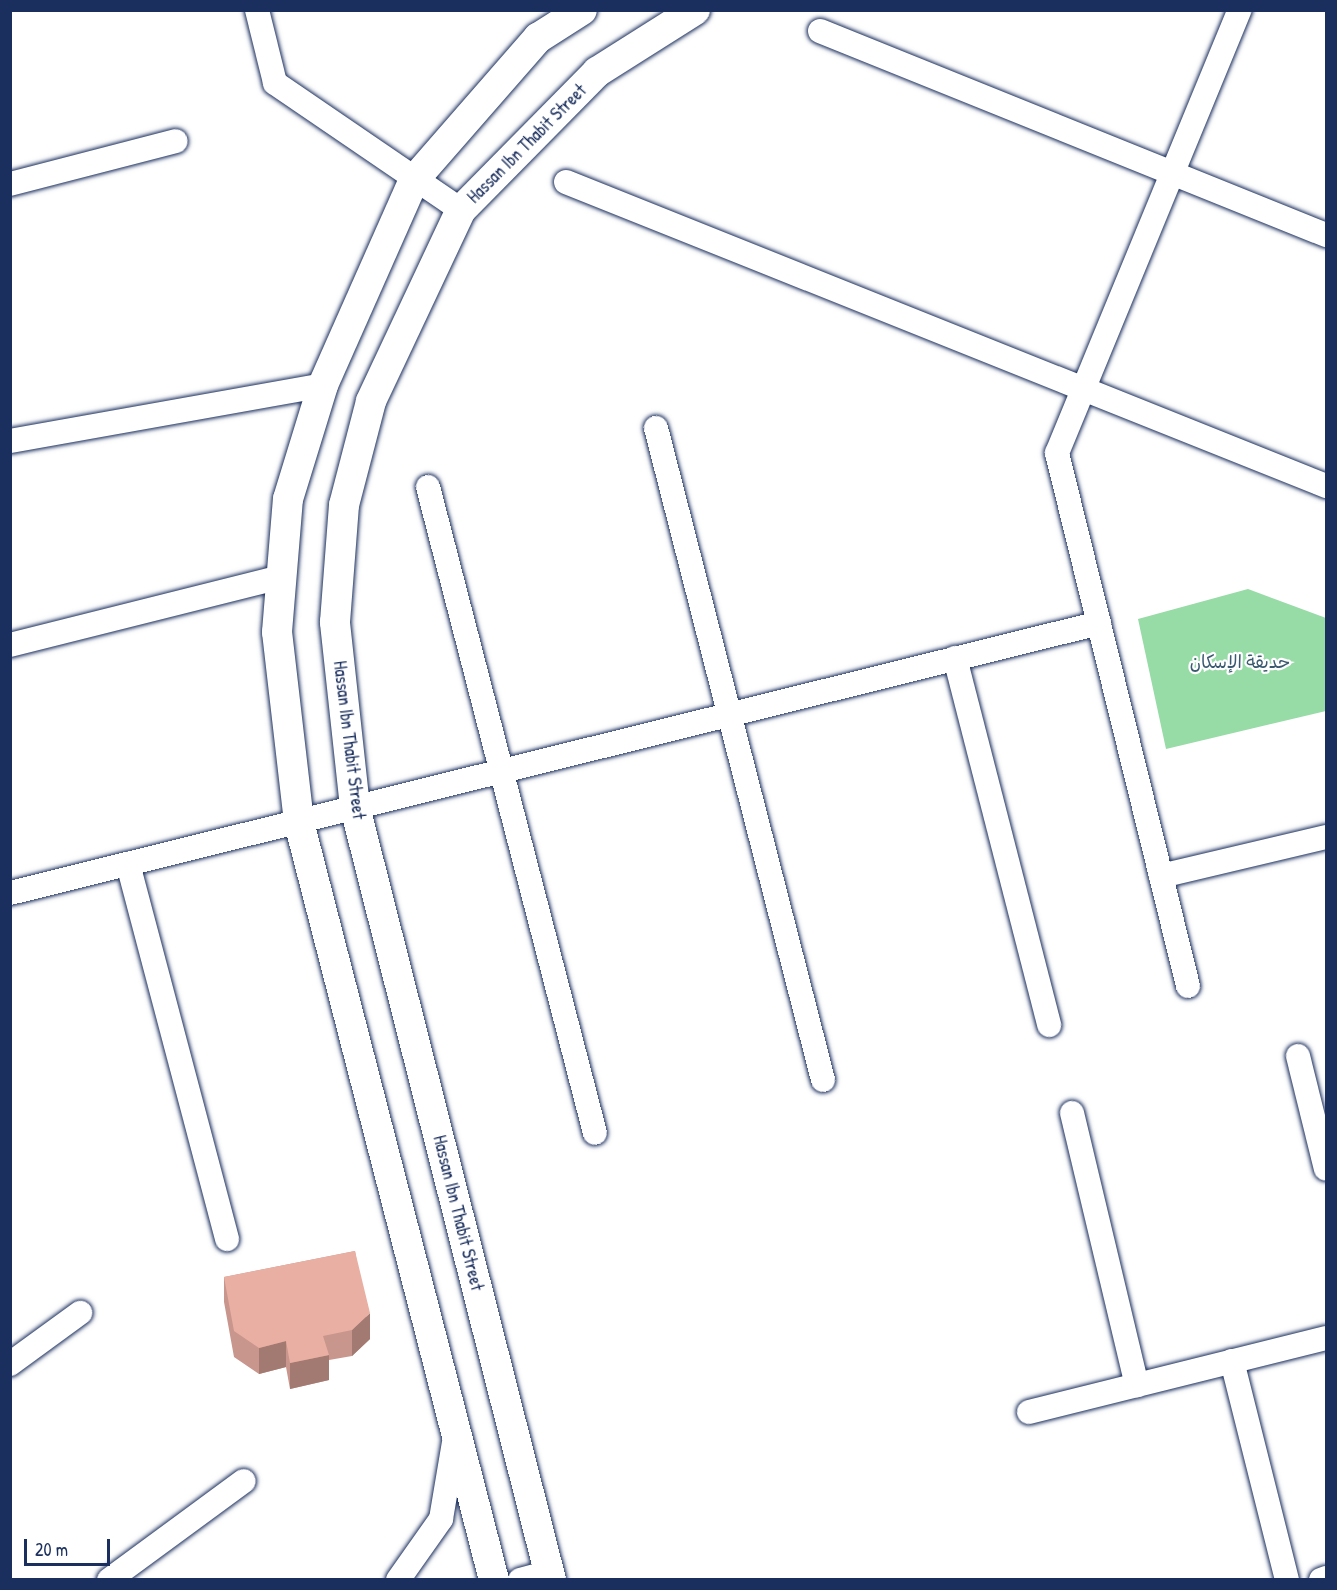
<!DOCTYPE html>
<html>
<head>
<meta charset="utf-8">
<style>
  body { margin:0 }
  #map { position:relative; width:1337px; height:1590px; overflow:hidden; background:#fff; font-family:"Patrick Hand","Playpen Sans Arabic",sans-serif }
  div>[style] { position:absolute }
  [style*='--x'] { left:calc(var(--x)*1px); top:calc(var(--y)*1px); width:calc(var(--w)*1px); rotate:calc(var(--a)*1deg) }
  .green>* { inset:0; background:#97dba6 }
  .roads { filter:drop-shadow(0 0 2px #1b2f5e) drop-shadow(0 0 2px #1b2f5e) }
  .minor>* { height:24px; margin:-12px; padding:0 12px; transform-origin:12px; border-radius:12px; background:#fff }
  .tertiary>* { height:30px; margin:-15px; padding:0 15px; transform-origin:15px; border-radius:15px; background:#fff }
  .wall>* { inset:0; background:#c8968c }
  .shaded-wall>* { inset:0; background:#a37a72 }
  .building>* { inset:0; background:#e9afa3 }
  span { translate:-50% -50%; white-space:nowrap; text-align:center; line-height:1.15; -webkit-text-stroke:4.5px #fff; paint-order:stroke }
  .street-label { font-size:18px; color:#1b2f5e }
  .park-label { font-size:18px; color:#3a5a70 }
  .frame { position:absolute; inset:0; border:12px solid #1b2f5e; pointer-events:none }
  .scale { position:absolute; left:24px; top:1539px; width:86px; height:27px; box-sizing:border-box; border:3px solid #1b2f5e; border-top:0; padding-left:8px; font-size:18px; line-height:21px; white-space:nowrap; color:#1b2f5e; -webkit-text-stroke:4px #fff; paint-order:stroke }
</style>
</head>
<body>
<div id="map">
  <div class="green">
    <i style="clip-path:polygon(1248px 589px,1326px 618px,1326px 711px,1166px 749px,1138px 619px)"></i>
  </div>
  <div class="roads">
    <div class="minor">
      <i style="--x:257;--y:10;--w:75;--a:76.1"></i>
      <i style="--x:275;--y:83;--w:225;--a:34.3"></i>
      <i style="--x:820;--y:31;--w:546;--a:21.96"></i>
      <i style="--x:566;--y:182;--w:819;--a:21.8"></i>
      <i style="--x:10;--y:184;--w:171;--a:-14.5"></i>
      <i style="--x:656;--y:428;--w:673;--a:75.63"></i>
      <i style="--x:10;--y:441;--w:318;--a:-10.1"></i>
      <i style="--x:428;--y:487;--w:667;--a:75.51"></i>
      <i style="--x:10;--y:645;--w:279;--a:-14.1"></i>
      <i style="--x:955;--y:658;--w:379;--a:75.6"></i>
      <i style="--x:128;--y:864;--w:388;--a:75.2"></i>
      <i style="--x:1161;--y:876;--w:170;--a:-13.3"></i>
      <i style="--x:10;--y:893;--w:1122;--a:-13.92"></i>
      <i style="--x:1188;--y:986;--w:549;--a:-103.81"></i>
      <i style="--x:1057;--y:453;--w:479;--a:-67.6"></i>
      <i style="--x:1298;--y:1056;--w:116;--a:76.1"></i>
      <i style="--x:1072;--y:1113;--w:280;--a:76.6"></i>
      <i style="--x:1232;--y:1361;--w:226;--a:75.9"></i>
      <i style="--x:10;--y:1364;--w:87;--a:-36.1"></i>
      <i style="--x:1029;--y:1412;--w:306;--a:-14"></i>
      <i style="--x:109;--y:1580;--w:167;--a:-36.3"></i>
      <i style="--x:398;--y:1580;--w:75;--a:-54.8"></i>
      <i style="--x:441;--y:1519;--w:84;--a:-80.4"></i>
      <i style="--x:520;--y:1580;--w:30;--a:-15"></i>
      <i style="--x:1321;--y:1580;--w:5;--a:-22"></i>
    </div>
    <div class="tertiary">
      <i style="--x:494;--y:1580;--w:783;--a:-104.43"></i>
      <i style="--x:299;--y:822;--w:191;--a:-96.6"></i>
      <i style="--x:277;--y:632;--w:133;--a:-85.3"></i>
      <i style="--x:288;--y:499;--w:119;--a:-72.9"></i>
      <i style="--x:323;--y:385;--w:224;--a:-66.1"></i>
      <i style="--x:414;--y:180;--w:189;--a:-48.9"></i>
      <i style="--x:538;--y:38;--w:52;--a:-32.5"></i>
      <i style="--x:551;--y:1580;--w:797;--a:-104.23"></i>
      <i style="--x:355;--y:807;--w:186;--a:-96.2"></i>
      <i style="--x:335;--y:622;--w:117;--a:-85.6"></i>
      <i style="--x:344;--y:505;--w:107;--a:-75.4"></i>
      <i style="--x:371;--y:401;--w:211;--a:-64.8"></i>
      <i style="--x:461;--y:210;--w:194;--a:-45.4"></i>
      <i style="--x:597;--y:72;--w:116;--a:-32.3"></i>
    </div>
  </div>
  <div class="wall">
    <i style="clip-path:polygon(355px 1251px,370px 1339px,352px 1356px,329px 1360px,329px 1380px,290px 1389px,286px 1367px,259px 1374px,234px 1357px,224px 1302px,224px 1277px)"></i>
  </div>
  <div class="shaded-wall">
    <i style="clip-path:polygon(370px 1313px,370px 1339px,352px 1356px,352px 1330px)"></i>
    <i style="clip-path:polygon(286px 1341px,286px 1367px,259px 1374px,259px 1348px)"></i>
    <i style="clip-path:polygon(329px 1355px,329px 1380px,290px 1389px,290px 1363px)"></i>
  </div>
  <div class="building">
    <i style="clip-path:polygon(355px 1251px,370px 1313px,352px 1330px,323px 1336px,329px 1355px,290px 1363px,286px 1341px,259px 1348px,234px 1331px,224px 1277px)"></i>
  </div>
  <div class="street-label">
    <span style="left:527px;top:144px;rotate:-45deg">Hassan Ibn Thabit Street</span>
    <span style="left:349px;top:740px;rotate:83deg">Hassan Ibn Thabit Street</span>
    <span style="left:458px;top:1213px;rotate:76deg">Hassan Ibn Thabit Street</span>
  </div>
  <div class="park-label">
    <span style="left:1240px;top:662px">حديقة الإسكان</span>
  </div>
  <div class="frame"></div>
  <div class="scale">20 m</div>
</div>
</body>
</html>
